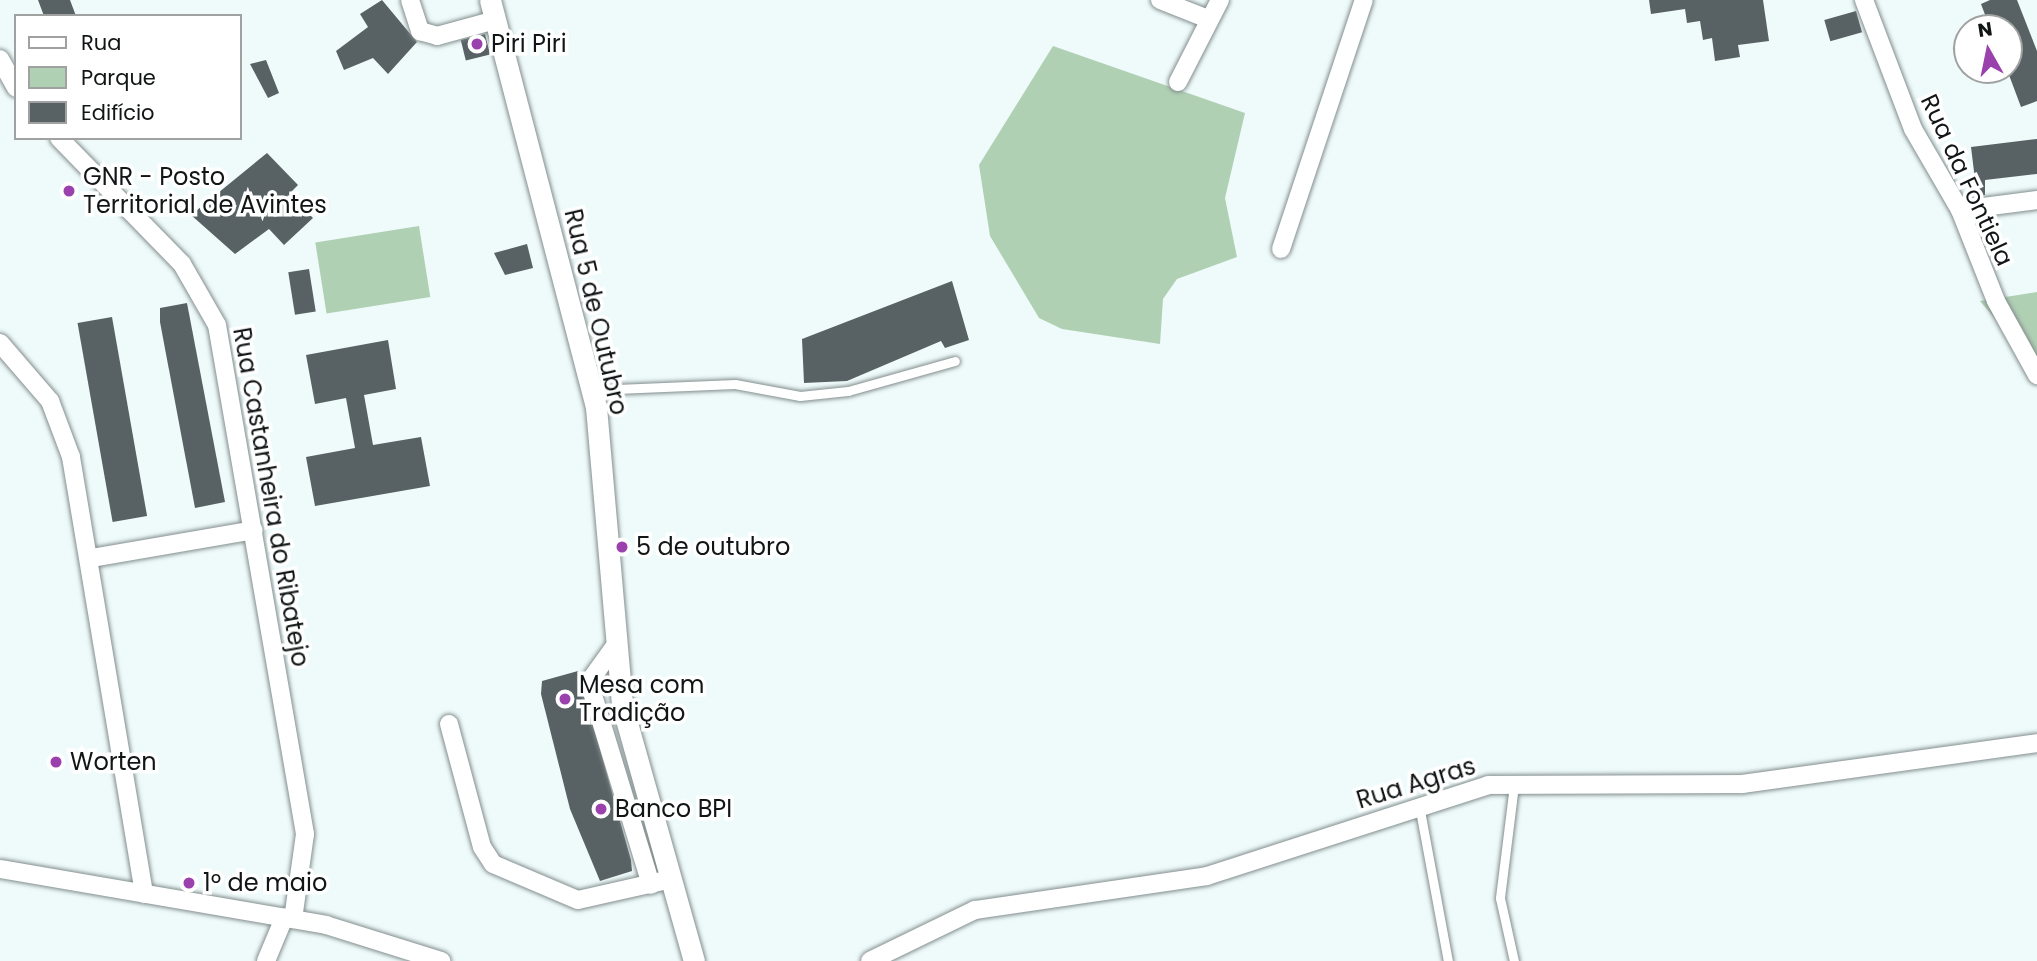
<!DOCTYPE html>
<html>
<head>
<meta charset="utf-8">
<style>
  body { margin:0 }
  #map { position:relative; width:2037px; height:961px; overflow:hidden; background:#effbfb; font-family:Poppins,sans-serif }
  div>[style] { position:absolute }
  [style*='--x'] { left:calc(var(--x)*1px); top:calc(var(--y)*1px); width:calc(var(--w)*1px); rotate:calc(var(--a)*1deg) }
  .green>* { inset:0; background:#b0d0b4; transform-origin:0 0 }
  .building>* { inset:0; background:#586164; transform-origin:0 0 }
  .roads { filter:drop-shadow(0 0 2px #838d8d) drop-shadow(0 0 2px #838d8d) }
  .service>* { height:9px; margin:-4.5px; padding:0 4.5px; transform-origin:4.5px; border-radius:4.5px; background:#fff }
  .minor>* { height:18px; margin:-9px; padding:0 9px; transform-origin:9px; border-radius:9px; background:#fff }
  .tertiary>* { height:21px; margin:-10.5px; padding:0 10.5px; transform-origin:10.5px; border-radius:10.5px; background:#fff }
  .dots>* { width:19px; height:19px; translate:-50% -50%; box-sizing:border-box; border:4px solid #fff; border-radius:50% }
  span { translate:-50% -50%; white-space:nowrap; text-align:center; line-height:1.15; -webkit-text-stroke:7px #fff; paint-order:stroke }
  .poi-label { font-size:24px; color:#111515 }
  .left { translate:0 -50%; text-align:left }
  .street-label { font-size:24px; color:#111515 }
  .legend { position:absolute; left:14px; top:14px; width:228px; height:126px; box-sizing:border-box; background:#fff; border:2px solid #a0a1a1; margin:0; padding:9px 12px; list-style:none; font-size:21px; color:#111515 }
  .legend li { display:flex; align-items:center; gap:14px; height:35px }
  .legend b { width:35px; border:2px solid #a0a1a1 }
  .north { position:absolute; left:1953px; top:14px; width:70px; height:70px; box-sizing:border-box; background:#fff; border:2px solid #a0a1a1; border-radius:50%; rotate:351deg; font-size:19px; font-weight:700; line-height:28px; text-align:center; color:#111515 }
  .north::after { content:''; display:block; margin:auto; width:24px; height:32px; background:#9a41ad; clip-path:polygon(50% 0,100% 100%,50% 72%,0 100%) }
</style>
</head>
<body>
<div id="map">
  <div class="green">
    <i style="clip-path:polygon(1053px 46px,1245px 113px,1225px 198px,1237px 257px,1177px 279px,1163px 299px,1160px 344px,1062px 329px,1039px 318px,990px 236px,979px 165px)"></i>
    <i style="left:419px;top:226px;width:72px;height:105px;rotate:81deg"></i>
    <i style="clip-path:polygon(2037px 292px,2037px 368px,1980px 301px)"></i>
  </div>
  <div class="building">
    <i style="clip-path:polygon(38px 0,70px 0,76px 16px,44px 16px)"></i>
    <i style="clip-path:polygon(382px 0,417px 42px,388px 74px,373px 58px,344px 70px,336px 51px,368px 27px,360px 14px)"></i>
    <i style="clip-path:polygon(1649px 0,1763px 0,1769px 41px,1738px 45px,1740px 57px,1715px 61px,1712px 38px,1703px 40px,1700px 21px,1687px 23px,1685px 9px,1651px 14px)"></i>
    <i style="clip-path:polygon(1990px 0,2017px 0,2037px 51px,2037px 101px,2021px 107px,2009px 75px,2009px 28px,1990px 28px,1981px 4px)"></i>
    <i style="left:1856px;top:11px;width:22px;height:33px;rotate:74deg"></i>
    <i style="left:485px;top:34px;width:21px;height:25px;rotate:76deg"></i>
    <i style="clip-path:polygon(266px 60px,279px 93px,268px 98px,250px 64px)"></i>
    <i style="clip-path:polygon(2037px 139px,2037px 174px,1985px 180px,1985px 195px,1977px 196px,1971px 147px)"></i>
    <i style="clip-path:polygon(267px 153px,298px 185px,289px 194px,313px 218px,284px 245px,269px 229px,235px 254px,191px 215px)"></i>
    <i style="clip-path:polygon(527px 244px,533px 268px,505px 275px,494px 253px)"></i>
    <i style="left:309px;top:269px;width:43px;height:21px;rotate:81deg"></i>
    <i style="clip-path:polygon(952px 281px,969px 340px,945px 348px,941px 341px,847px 381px,804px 383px,802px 339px)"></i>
    <i style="clip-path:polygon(187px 303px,225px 502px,195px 508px,160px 322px,160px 308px)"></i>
    <i style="left:112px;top:317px;width:202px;height:35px;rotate:80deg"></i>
    <i style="clip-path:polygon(388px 340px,396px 389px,364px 395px,373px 445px,421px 437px,430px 486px,315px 506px,306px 457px,355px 448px,346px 398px,315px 404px,306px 355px)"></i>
    <i style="clip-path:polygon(578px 671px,631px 860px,632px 871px,600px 881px,570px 809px,541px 694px,542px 681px)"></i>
  </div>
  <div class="roads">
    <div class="service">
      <i style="--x:593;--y:390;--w:142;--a:-2.4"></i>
      <i style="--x:735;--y:384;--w:66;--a:10.5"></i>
      <i style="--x:800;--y:396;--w:48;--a:-5.9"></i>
      <i style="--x:848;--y:391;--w:111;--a:-15.7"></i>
      <i style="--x:1514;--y:785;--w:114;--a:97.1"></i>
      <i style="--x:1500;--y:898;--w:65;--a:77.5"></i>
      <i style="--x:1419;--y:805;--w:159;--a:79.5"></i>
    </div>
    <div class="minor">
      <i style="--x:410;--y:0;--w:33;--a:72"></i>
      <i style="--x:420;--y:31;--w:18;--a:16"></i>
      <i style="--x:437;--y:36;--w:60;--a:-15.4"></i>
      <i style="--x:1160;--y:0;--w:52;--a:21.6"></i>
      <i style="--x:1864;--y:0;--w:138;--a:69.2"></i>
      <i style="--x:1913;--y:129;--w:94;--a:59.9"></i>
      <i style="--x:1960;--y:210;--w:98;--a:68.4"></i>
      <i style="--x:1996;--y:301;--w:85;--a:61"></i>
      <i style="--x:0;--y:59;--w:33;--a:61"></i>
      <i style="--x:1178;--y:82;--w:92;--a:-62.9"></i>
      <i style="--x:59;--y:138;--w:176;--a:45.7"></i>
      <i style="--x:182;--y:264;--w:70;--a:60.2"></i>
      <i style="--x:217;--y:325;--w:517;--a:80.19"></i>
      <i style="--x:305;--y:834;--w:86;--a:98"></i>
      <i style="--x:1960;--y:210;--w:78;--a:-7.4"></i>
      <i style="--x:1281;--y:249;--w:262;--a:-71.6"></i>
      <i style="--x:0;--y:343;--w:77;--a:49.2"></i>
      <i style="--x:50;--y:401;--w:60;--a:69.4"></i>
      <i style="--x:71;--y:457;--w:443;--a:80.5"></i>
      <i style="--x:91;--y:558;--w:165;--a:-9.7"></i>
      <i style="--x:617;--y:643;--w:48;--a:125.7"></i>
      <i style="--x:589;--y:682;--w:212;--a:73"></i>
      <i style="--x:449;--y:724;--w:127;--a:75"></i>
      <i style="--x:482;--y:847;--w:20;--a:57"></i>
      <i style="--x:493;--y:864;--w:92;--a:23"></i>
      <i style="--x:578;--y:900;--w:95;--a:-12.7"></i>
      <i style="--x:0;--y:869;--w:331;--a:9.7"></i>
      <i style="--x:326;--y:925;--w:121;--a:17.4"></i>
      <i style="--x:266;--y:961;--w:47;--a:-67.3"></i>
      <i style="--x:870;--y:961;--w:117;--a:-25.9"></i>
      <i style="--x:975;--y:910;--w:234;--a:-8.3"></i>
      <i style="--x:1207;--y:876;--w:295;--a:-17.9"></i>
      <i style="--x:1488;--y:785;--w:254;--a:-0.2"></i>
      <i style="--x:1742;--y:784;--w:298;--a:-7.9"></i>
    </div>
    <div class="tertiary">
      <i style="--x:490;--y:0;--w:421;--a:75.4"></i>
      <i style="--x:596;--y:407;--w:299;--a:85"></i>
      <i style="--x:622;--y:705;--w:266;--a:74.3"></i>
    </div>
  </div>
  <div class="dots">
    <i style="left:477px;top:44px;background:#9a41ad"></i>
    <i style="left:69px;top:191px;background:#9a41ad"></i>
    <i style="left:622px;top:547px;background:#9a41ad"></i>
    <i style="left:565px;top:699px;background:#9a41ad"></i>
    <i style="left:56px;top:762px;background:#9a41ad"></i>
    <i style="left:601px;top:809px;background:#9a41ad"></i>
    <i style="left:189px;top:883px;background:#9a41ad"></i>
  </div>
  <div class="poi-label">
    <span class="left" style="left:491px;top:44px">Piri Piri</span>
    <span class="left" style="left:83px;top:191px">GNR - Posto<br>Territorial de Avintes</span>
    <span class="left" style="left:636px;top:547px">5 de outubro</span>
    <span class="left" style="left:579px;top:699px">Mesa com<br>Tradição</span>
    <span class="left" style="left:70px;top:762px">Worten</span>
    <span class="left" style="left:615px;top:809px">Banco BPI</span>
    <span class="left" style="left:203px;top:883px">1º de maio</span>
  </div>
  <div class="street-label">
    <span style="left:1967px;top:180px;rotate:65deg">Rua da Fontiela</span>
    <span style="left:596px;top:312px;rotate:77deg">Rua 5 de Outubro</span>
    <span style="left:271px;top:497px;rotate:80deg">Rua Castanheira do Ribatejo</span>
    <span style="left:1416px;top:783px;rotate:-17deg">Rua Agras</span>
  </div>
  <ul class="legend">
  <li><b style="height:9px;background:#fff"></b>Rua</li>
  <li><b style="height:19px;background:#b0d0b4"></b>Parque</li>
  <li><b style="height:19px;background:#586164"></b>Edifício</li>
  </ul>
  <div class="north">N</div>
</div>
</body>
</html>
